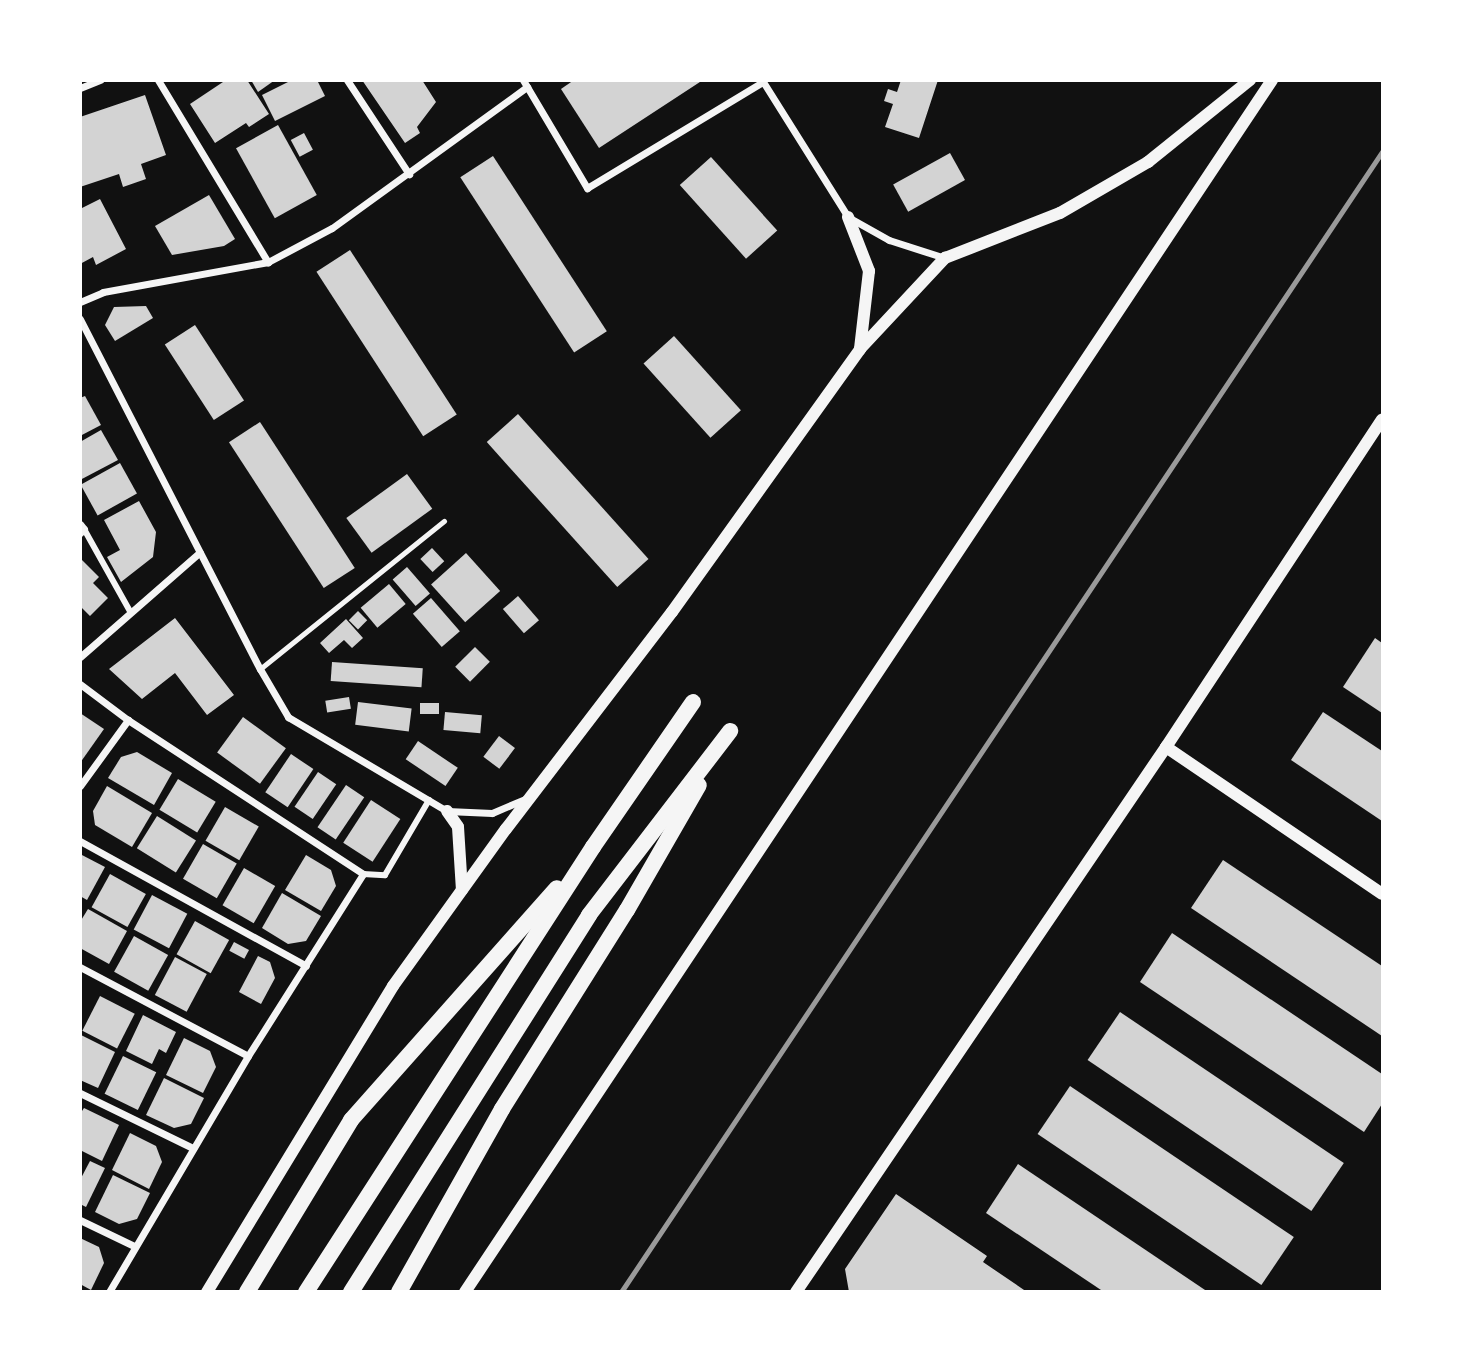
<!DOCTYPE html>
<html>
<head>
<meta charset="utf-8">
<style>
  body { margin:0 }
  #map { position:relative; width:1463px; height:1372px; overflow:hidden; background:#111; font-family:Quicksand,sans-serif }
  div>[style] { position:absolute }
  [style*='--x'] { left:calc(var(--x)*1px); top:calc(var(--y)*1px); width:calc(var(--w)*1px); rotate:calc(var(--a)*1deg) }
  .building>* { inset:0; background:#d3d3d3; transform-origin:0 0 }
  .service>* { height:4.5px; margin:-2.25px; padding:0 2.25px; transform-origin:2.25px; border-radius:2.25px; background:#f5f5f5 }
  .pedestrian>* { height:6px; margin:-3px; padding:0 3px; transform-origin:3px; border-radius:3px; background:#f5f5f5 }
  .minor>* { height:7px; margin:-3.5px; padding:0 3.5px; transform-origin:3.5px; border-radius:3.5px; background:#f5f5f5 }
  .tertiary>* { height:12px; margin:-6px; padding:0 6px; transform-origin:6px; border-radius:6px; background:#f5f5f5 }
  .trunk>* { height:16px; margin:-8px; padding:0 8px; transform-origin:8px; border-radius:8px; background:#f5f5f5 }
  .rail>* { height:5px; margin:-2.5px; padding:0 2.5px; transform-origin:2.5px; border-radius:2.5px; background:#9a9a9a }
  span { translate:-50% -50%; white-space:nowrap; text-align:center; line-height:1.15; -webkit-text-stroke:5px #fff; paint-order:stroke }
  .frame { position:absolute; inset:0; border:82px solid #fff; pointer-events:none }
</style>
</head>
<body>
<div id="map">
  <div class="building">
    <i style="clip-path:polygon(226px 80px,247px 80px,269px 114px,249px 127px,246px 123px,215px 143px,190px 104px)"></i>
    <i style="clip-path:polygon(251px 80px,275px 80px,258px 92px)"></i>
    <i style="clip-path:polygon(292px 80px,317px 80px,325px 96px,275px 121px,262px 95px)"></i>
    <i style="clip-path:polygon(362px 80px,422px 80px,436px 102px,417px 127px,420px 133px,405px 143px)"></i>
    <i style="clip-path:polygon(574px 80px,703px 80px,599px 148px,561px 89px)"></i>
    <i style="clip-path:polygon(901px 80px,938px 80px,919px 138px,885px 127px,893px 104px,884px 101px,888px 89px,897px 92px)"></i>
    <i style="clip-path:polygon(145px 95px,166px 155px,141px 164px,146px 179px,123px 187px,119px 174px,80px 187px,80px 117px)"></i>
    <i style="left:278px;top:125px;width:80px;height:48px;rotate:61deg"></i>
    <i style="left:304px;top:133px;width:19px;height:15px;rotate:62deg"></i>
    <i style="left:950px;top:153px;width:31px;height:65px;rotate:61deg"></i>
    <i style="left:493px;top:156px;width:209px;height:39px;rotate:57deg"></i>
    <i style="left:711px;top:157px;width:99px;height:42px;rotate:48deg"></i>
    <i style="clip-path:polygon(209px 195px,235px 239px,224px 246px,172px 255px,155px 226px)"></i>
    <i style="clip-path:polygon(100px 199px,126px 249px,96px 265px,93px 257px,80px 264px,80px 209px)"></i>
    <i style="left:350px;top:250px;width:196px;height:40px;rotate:57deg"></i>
    <i style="clip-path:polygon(146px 306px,153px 318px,115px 341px,105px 325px,114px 307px)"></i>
    <i style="left:195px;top:325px;width:90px;height:36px;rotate:57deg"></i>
    <i style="left:674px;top:336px;width:100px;height:41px;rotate:48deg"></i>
    <i style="clip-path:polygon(85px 396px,101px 425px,80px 436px,80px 398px)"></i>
    <i style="left:518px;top:414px;width:195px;height:42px;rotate:48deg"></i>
    <i style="left:260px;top:422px;width:174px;height:37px;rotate:57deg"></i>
    <i style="clip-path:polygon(101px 430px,118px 460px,80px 480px,80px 442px)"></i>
    <i style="left:120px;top:463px;width:35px;height:45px;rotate:61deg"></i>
    <i style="left:407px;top:474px;width:43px;height:75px;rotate:54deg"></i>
    <i style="clip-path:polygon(139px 501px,156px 532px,153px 557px,121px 582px,107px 557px,120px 550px,104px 520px)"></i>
    <i style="left:432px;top:548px;width:18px;height:16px;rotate:47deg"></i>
    <i style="left:466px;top:553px;width:51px;height:47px;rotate:48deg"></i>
    <i style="clip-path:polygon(80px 558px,99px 577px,93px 583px,108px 598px,90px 616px,80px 606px)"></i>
    <i style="left:407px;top:567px;width:35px;height:19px;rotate:49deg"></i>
    <i style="left:389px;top:584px;width:26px;height:37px;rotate:50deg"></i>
    <i style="left:518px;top:596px;width:32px;height:20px;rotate:49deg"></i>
    <i style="left:431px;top:598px;width:44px;height:24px;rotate:49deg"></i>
    <i style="left:358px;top:611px;width:13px;height:13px;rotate:45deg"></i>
    <i style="clip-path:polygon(175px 618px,234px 695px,207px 715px,175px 673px,142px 699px,109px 669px)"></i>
    <i style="clip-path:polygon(346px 619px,363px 638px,352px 648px,344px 640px,329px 653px,320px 643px)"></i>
    <i style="clip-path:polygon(1375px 638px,1382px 643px,1382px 713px,1343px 687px)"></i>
    <i style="left:475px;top:647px;width:21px;height:28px;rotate:45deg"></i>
    <i style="left:332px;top:662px;width:91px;height:19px;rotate:4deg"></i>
    <i style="left:349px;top:697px;width:12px;height:24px;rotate:81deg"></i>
    <i style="left:358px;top:702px;width:54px;height:23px;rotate:7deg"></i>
    <i style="left:420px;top:703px;width:19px;height:11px"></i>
    <i style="left:445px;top:712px;width:37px;height:18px;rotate:5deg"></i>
    <i style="clip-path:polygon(1323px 712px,1382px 751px,1382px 821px,1291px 760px)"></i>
    <i style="clip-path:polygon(80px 713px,104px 729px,80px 763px)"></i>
    <i style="left:243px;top:717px;width:53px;height:44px;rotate:36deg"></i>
    <i style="left:499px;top:736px;width:20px;height:26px;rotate:37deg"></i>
    <i style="left:418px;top:741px;width:48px;height:22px;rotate:34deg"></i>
    <i style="clip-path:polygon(137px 752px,172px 773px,154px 805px,108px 778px,121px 757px)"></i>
    <i style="left:291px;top:754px;width:27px;height:46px;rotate:34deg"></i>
    <i style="left:318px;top:772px;width:22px;height:42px;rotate:34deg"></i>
    <i style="left:178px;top:779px;width:44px;height:36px;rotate:31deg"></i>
    <i style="left:346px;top:785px;width:22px;height:51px;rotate:34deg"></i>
    <i style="clip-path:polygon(107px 786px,152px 813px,132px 847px,95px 825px,93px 811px)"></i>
    <i style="left:371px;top:800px;width:35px;height:51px;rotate:33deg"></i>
    <i style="left:225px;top:807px;width:39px;height:39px;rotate:30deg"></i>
    <i style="left:157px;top:816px;width:46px;height:38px;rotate:32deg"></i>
    <i style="left:203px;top:844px;width:39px;height:40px;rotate:30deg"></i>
    <i style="clip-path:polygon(80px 854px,105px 867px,87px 900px,80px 896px)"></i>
    <i style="clip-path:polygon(306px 855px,331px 870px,336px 886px,321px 911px,285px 890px)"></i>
    <i style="clip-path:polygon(1223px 860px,1382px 966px,1382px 1036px,1191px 908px)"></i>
    <i style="left:244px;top:868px;width:36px;height:43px;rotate:30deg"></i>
    <i style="left:110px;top:874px;width:41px;height:38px;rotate:29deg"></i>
    <i style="clip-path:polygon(282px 893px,321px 916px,306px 941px,288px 944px,262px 928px)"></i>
    <i style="left:152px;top:895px;width:40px;height:39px;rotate:28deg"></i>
    <i style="clip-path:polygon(88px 909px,127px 931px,109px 964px,80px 948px,80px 922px)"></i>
    <i style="left:195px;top:921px;width:39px;height:38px;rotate:29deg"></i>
    <i style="clip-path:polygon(1172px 933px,1382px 1074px,1382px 1104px,1364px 1132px,1140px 982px)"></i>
    <i style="left:134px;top:936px;width:39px;height:41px;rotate:29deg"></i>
    <i style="left:234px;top:942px;width:17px;height:10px;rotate:28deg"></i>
    <i style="clip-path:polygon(258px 956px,270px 962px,275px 978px,261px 1004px,239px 992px)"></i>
    <i style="left:175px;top:957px;width:36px;height:43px;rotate:28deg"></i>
    <i style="left:100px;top:996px;width:39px;height:39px;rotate:27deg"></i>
    <i style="left:1120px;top:1012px;width:270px;height:58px;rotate:34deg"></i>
    <i style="clip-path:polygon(143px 1015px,176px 1032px,166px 1053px,159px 1049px,152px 1064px,126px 1051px)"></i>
    <i style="clip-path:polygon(81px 1035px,115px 1052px,98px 1088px,80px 1080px)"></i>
    <i style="clip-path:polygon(184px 1038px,210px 1051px,216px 1067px,203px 1093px,166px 1075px)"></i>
    <i style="left:123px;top:1056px;width:37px;height:42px;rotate:26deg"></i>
    <i style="clip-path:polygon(164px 1078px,204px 1098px,191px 1124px,174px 1128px,146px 1115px)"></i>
    <i style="left:1070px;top:1086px;width:270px;height:58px;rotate:34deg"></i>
    <i style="clip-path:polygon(84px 1108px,119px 1125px,102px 1161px,80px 1150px,80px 1114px)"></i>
    <i style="clip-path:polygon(130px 1133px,156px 1146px,162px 1162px,149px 1189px,112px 1170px)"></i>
    <i style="clip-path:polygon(90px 1161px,105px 1168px,86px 1207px,80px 1204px,80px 1180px)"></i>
    <i style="clip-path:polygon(1018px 1164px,1208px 1292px,1104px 1292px,986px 1213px)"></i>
    <i style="clip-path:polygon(113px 1175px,150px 1193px,137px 1219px,119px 1224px,95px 1212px)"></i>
    <i style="clip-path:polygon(896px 1194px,987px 1256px,983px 1262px,1027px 1292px,849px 1292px,845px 1269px)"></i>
    <i style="clip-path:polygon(80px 1238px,99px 1247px,104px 1263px,91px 1290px,80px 1284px)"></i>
  </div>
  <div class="service">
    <i style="--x:260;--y:669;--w:236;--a:-38.8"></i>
  </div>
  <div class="pedestrian">
    <i style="--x:84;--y:529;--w:96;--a:60.8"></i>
    <i style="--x:363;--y:874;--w:22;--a:3"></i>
    <i style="--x:385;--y:875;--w:87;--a:-59.6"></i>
  </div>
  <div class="minor">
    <i style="--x:158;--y:80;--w:213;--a:58.9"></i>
    <i style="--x:347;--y:80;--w:113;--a:56.6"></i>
    <i style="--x:523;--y:80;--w:126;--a:59.3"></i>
    <i style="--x:587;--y:188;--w:205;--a:-31.1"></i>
    <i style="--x:762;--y:80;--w:162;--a:57.9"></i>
    <i style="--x:848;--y:217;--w:47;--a:29.3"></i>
    <i style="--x:889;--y:240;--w:59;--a:17.8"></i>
    <i style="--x:80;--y:88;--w:22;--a:-22"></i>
    <i style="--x:80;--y:302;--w:25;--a:-23"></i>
    <i style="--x:103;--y:292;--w:168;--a:-10.3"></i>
    <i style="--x:268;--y:262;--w:72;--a:-28"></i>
    <i style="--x:332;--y:228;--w:241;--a:-35.9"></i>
    <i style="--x:80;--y:319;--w:394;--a:62.8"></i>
    <i style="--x:260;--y:669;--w:56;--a:59.7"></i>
    <i style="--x:288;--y:717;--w:185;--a:30.6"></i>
    <i style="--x:447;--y:811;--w:45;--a:2.5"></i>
    <i style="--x:492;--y:813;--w:38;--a:-23"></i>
    <i style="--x:80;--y:524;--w:6;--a:51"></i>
    <i style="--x:84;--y:529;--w:6;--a:135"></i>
    <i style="--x:80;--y:657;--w:159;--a:-41.2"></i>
    <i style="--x:80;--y:684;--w:60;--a:36.9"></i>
    <i style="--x:128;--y:720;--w:281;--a:33.2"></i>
    <i style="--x:363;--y:874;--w:215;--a:122.3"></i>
    <i style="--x:248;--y:1056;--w:274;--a:120.5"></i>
    <i style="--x:80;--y:786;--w:82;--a:-54"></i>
    <i style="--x:80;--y:841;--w:258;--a:28.9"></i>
    <i style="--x:80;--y:967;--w:190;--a:27.9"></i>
    <i style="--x:80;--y:1093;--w:126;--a:26"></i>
    <i style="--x:80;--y:1220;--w:60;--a:25.7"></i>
  </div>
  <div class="tertiary">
    <i style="--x:848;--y:217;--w:58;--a:68.7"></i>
    <i style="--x:869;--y:271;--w:79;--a:96.6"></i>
    <i style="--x:1166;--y:747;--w:261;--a:34.2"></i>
    <i style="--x:447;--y:811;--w:19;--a:55"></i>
    <i style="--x:458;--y:827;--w:63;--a:86.4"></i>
    <i style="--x:207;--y:1292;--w:358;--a:-58.7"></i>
    <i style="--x:393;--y:986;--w:193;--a:-54.3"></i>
    <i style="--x:506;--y:829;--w:273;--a:-52.6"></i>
    <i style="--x:672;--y:612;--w:323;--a:-54.4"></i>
    <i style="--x:860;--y:349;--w:125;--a:-47"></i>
    <i style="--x:945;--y:258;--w:123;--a:-21.4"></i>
    <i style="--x:1060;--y:213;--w:102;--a:-30.1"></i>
    <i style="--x:1148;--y:162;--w:131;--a:-38.8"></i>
    <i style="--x:465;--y:1292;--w:1456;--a:-56.34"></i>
    <i style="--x:796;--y:1292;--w:659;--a:-55.83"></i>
    <i style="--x:1166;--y:747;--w:392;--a:-56.6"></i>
  </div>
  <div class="trunk">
    <i style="--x:247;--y:1292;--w:201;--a:-58.8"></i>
    <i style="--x:351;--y:1120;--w:310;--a:-48.4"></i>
    <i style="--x:306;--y:1292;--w:530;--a:-57.18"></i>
    <i style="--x:593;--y:847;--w:176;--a:-55.4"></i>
    <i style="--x:351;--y:1292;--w:446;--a:-57.7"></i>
    <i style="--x:589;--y:915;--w:232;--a:-52.5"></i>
    <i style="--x:399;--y:1292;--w:210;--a:-60.6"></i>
    <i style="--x:502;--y:1109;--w:235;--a:-57.9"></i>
    <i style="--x:627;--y:910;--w:144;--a:-60.1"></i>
  </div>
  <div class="rail">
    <i style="--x:621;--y:1292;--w:1371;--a:-56.28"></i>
  </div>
  <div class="frame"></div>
</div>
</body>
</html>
